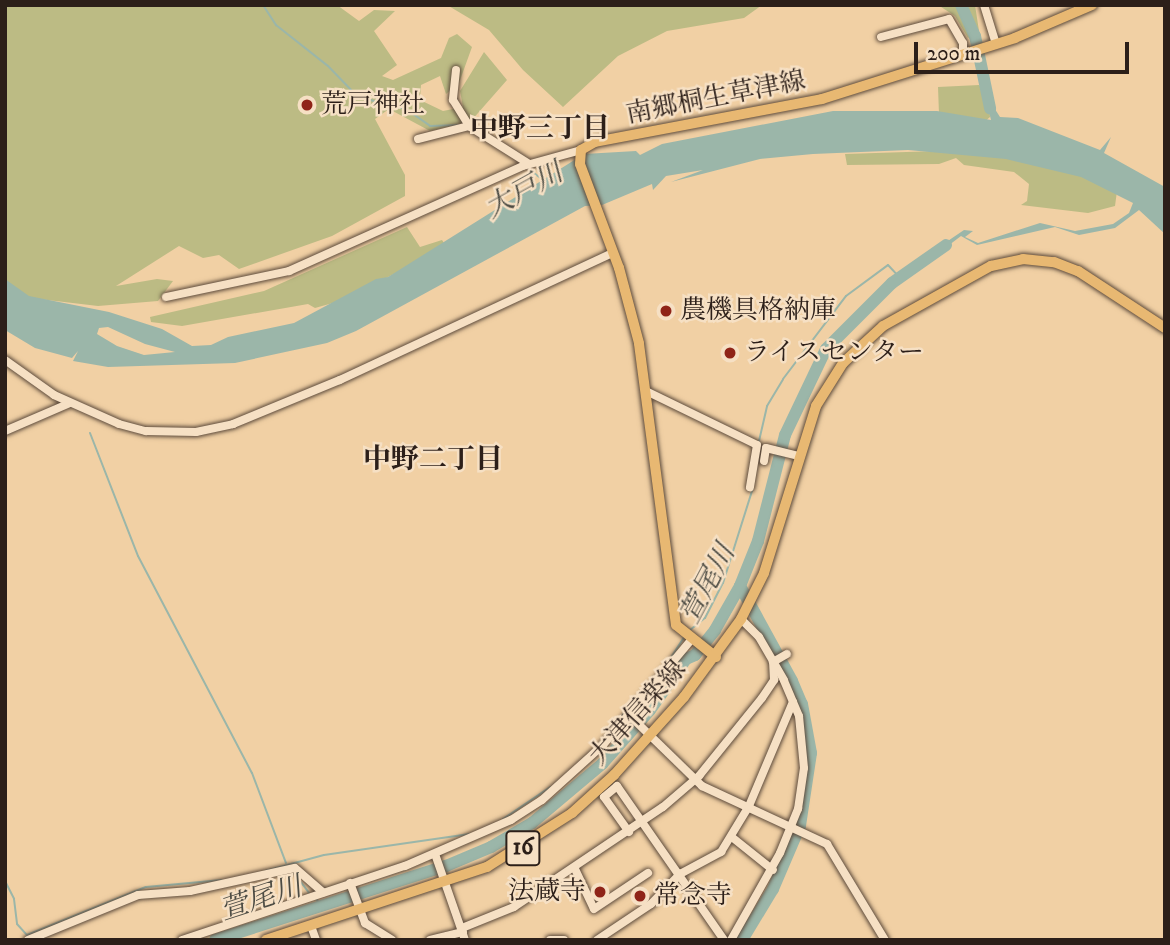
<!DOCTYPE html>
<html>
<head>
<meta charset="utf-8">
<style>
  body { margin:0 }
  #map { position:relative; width:1170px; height:945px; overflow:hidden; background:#f1d0a4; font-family:"IM FELL DW Pica","Noto Serif JP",serif }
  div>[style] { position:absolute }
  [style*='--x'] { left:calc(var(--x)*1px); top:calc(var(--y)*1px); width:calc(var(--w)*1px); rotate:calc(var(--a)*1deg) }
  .green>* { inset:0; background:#bcbb84 }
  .water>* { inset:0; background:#9bb6a9 }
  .stream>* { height:2px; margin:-1px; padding:0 1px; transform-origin:1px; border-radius:1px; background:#9bb6a9 }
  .river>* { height:12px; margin:-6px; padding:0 6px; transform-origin:6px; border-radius:6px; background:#9bb6a9 }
  .roads { filter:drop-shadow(0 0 2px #5d4b3c) drop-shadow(0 0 2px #5d4b3c) }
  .minor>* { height:8px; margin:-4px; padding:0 4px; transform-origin:4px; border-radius:4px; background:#f6e0c4 }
  .major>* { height:10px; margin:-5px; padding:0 5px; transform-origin:5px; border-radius:5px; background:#e8b872 }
  .dots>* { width:19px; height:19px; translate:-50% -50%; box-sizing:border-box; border:4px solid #f6e0c4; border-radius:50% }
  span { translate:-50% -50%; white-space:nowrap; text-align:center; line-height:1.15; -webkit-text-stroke:5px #f6e0c4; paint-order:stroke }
  .shield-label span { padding:2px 5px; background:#f6e0c4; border:2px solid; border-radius:5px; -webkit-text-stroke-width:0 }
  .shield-label { font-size:24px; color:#2c1f19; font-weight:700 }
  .street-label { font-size:26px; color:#2c1f19 }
  .poi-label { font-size:26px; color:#2c1f19 }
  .left { translate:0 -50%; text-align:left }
  .right { translate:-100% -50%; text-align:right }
  .neighbourhood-label { font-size:28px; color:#2c1f19; font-weight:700 }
  .water-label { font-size:28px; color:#4d4c44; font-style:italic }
  .frame { position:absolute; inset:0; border:7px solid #2c1f19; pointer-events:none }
  .scale { position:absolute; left:914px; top:42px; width:215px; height:32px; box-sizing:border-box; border:4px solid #2c1f19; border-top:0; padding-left:9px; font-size:21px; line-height:24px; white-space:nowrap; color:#2c1f19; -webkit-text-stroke:5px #f6e0c4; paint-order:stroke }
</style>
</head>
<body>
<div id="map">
  <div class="green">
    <i style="clip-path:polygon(5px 5px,337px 5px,359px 21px,374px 10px,395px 11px,374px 31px,397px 65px,382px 76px,393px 80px,441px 58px,449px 38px,457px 34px,472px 47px,459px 83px,446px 94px,440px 76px,421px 85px,420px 100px,443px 111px,463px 107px,460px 91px,484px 52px,507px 80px,471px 121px,430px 131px,389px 109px,375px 119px,405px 175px,405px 196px,332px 236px,239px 269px,219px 255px,203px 258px,179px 246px,116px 286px,157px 279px,173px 281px,158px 301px,98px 306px,22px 297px,5px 283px)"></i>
    <i style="clip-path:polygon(447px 5px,762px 5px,744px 18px,667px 31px,618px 56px,563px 107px,523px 70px,489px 30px)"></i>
    <i style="clip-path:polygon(938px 5px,975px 5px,979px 31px,968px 38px,955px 16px)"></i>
    <i style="clip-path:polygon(979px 85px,988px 95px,990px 117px,983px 123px,939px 114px,938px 87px)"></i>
    <i style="clip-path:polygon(937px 151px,1006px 157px,1081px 175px,1117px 191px,1115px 206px,1088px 213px,1021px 205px,1027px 201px,1029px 184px,1014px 172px,964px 165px,956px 158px,939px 164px,847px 165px,845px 154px)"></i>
    <i style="clip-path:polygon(407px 227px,420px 247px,442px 240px,446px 246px,347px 299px,315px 308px,308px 304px,182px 326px,151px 322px,150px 317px,264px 291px)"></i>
  </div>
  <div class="water">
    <i style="clip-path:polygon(evenodd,984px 92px,1000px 117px,1018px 118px,1100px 150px,1111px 137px,1104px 153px,1165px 187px,1165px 234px,1139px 210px,1115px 228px,1079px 235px,1055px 227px,977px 245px,961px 236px,932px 258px,936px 249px,964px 230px,973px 231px,965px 237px,978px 243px,1040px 223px,1075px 231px,1113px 224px,1129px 213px,1133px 203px,1081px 177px,1006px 159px,908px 150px,813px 154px,760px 159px,671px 182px,703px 170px,666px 176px,653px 190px,652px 184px,602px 205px,585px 206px,356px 331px,327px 343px,235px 363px,108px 367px,73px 361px,78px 351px,72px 358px,35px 348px,5px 330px,5px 279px,29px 296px,109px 312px,162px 329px,192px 346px,211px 345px,228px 337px,294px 323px,376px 279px,388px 277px,584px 154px,636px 151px,640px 155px,662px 144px,833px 111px,937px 111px,991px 120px,984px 92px,108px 327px,145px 344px,175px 352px,144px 355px,117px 346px,97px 334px,99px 328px,108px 327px)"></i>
  </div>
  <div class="stream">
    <i style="--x:263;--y:5;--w:24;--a:57"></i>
    <i style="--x:276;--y:25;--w:66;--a:38.3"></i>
    <i style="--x:328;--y:66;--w:33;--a:46"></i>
    <i style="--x:351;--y:90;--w:17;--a:31"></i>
    <i style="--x:366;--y:99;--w:41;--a:14"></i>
    <i style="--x:406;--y:109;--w:29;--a:35"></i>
    <i style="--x:430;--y:126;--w:29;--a:-2"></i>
    <i style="--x:528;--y:168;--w:19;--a:39"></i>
    <i style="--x:90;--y:433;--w:132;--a:68.7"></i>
    <i style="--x:138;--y:556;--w:245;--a:62.3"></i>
    <i style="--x:252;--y:773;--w:96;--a:69.3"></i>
    <i style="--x:759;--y:441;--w:36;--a:-77"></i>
    <i style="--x:767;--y:406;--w:31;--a:-59"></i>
    <i style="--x:783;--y:379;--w:104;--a:-52.8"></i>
    <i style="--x:846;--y:296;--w:52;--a:-36.4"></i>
    <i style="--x:888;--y:265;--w:18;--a:47"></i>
    <i style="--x:690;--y:630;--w:19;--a:-39"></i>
    <i style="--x:705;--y:618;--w:39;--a:-63"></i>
    <i style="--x:723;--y:583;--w:100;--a:-72.5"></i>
    <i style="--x:668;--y:662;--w:30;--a:-57"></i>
    <i style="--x:612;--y:728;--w:33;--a:-50"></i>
    <i style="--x:503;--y:819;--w:57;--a:-34.2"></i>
    <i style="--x:265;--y:871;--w:61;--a:-15.2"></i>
    <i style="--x:324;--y:855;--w:147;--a:-8.2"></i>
    <i style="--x:294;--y:873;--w:25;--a:53"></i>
    <i style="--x:5;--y:881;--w:20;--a:63"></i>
    <i style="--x:14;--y:899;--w:25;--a:83"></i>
    <i style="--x:17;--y:924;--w:15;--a:48"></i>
    <i style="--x:27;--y:935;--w:128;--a:-22"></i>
    <i style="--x:146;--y:887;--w:76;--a:-5.3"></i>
    <i style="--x:316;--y:899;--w:9;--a:49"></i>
  </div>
  <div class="river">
    <i style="--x:961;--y:5;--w:34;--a:66"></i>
    <i style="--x:975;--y:36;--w:74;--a:78.2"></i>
    <i style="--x:740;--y:586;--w:108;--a:61.3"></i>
    <i style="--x:792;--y:681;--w:25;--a:67"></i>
    <i style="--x:802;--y:704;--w:50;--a:79.6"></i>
    <i style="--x:811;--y:753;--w:74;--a:98.6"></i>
    <i style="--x:800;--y:826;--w:69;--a:113.2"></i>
    <i style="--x:773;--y:889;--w:60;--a:121.3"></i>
    <i style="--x:215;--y:940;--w:243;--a:-17.8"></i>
    <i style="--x:446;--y:866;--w:49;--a:-22.9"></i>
    <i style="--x:491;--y:847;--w:48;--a:-30.3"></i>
    <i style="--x:532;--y:823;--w:92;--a:-40.1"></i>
    <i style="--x:602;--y:764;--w:72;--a:-48.4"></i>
    <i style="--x:650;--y:710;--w:62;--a:-54.8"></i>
    <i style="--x:686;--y:659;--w:10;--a:-24"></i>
    <i style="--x:695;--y:655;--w:32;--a:-51"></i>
    <i style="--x:715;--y:630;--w:51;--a:-60.4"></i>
    <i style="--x:740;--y:586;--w:48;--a:-68.2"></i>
    <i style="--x:758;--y:541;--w:109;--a:-75.7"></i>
    <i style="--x:785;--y:435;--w:95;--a:-64.5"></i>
    <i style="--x:826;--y:349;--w:93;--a:-45"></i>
    <i style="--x:892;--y:283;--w:66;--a:-35.1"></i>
  </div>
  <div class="roads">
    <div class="minor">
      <i style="--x:984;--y:5;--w:41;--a:72.9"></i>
      <i style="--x:881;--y:37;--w:70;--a:-14.8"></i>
      <i style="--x:949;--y:19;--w:28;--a:60"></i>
      <i style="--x:963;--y:43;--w:12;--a:90"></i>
      <i style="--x:456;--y:70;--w:30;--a:96"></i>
      <i style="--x:453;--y:100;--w:31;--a:58"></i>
      <i style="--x:418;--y:139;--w:53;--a:-14.3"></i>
      <i style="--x:469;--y:126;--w:71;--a:32.3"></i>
      <i style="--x:166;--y:297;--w:126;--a:-11.9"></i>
      <i style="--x:289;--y:271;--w:256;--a:-24.2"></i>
      <i style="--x:523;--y:166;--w:60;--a:-15.4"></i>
      <i style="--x:5;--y:360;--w:60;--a:35.5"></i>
      <i style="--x:54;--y:395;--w:71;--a:24"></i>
      <i style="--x:119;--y:424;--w:28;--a:15"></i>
      <i style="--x:146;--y:431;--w:50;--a:1.1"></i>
      <i style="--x:196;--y:432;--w:38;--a:-12"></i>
      <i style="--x:233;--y:424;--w:116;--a:-22.4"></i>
      <i style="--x:340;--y:380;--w:298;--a:-25"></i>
      <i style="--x:646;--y:391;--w:123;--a:25.9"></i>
      <i style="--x:757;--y:445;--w:43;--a:99.5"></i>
      <i style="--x:5;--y:431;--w:71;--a:-23.3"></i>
      <i style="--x:764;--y:461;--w:13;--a:-81"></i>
      <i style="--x:766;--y:448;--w:32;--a:14"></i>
      <i style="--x:773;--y:662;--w:16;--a:-30"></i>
      <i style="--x:629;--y:715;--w:102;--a:44.2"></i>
      <i style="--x:702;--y:786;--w:138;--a:24.9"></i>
      <i style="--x:827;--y:844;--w:112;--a:58.9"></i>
      <i style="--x:629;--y:832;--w:43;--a:-125.5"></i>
      <i style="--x:604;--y:797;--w:17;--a:-40"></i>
      <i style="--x:617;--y:786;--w:188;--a:55.2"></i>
      <i style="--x:733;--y:838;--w:51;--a:38.7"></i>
      <i style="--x:435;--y:854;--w:91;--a:70.8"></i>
      <i style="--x:575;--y:869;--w:44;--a:64.6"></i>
      <i style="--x:594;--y:909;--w:65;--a:-33.7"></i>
      <i style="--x:350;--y:883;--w:43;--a:69.4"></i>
      <i style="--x:365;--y:923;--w:32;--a:32"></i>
      <i style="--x:311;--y:926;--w:15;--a:70"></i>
      <i style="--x:462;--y:928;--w:56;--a:-22"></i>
      <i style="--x:514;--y:907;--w:179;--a:-33.9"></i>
      <i style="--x:663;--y:807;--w:48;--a:-40.7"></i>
      <i style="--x:699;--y:776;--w:100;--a:-51.1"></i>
      <i style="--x:762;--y:698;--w:22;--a:-56"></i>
      <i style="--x:774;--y:680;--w:18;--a:-93"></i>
      <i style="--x:28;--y:940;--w:119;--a:-22.2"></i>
      <i style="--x:138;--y:895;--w:52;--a:-4.4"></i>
      <i style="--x:190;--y:891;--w:107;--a:-12.4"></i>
      <i style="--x:295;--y:868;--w:37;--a:41"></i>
      <i style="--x:182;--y:940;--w:235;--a:-18.4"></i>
      <i style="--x:405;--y:866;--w:116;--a:-23.5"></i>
      <i style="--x:511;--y:820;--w:37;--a:-33"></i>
      <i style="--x:542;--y:800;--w:82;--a:-42"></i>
      <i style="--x:603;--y:745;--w:138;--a:-50"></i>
      <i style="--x:430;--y:940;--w:34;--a:-14"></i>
      <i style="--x:550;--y:940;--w:14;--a:0"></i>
      <i style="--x:597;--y:940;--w:65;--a:-33.7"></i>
      <i style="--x:651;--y:904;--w:42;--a:-46"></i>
      <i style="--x:680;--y:874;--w:47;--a:-28.2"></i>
      <i style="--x:721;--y:852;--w:54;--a:-58.7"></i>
      <i style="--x:749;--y:806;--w:113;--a:-67.1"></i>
      <i style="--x:731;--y:940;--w:100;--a:-60.6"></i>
      <i style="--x:780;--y:853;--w:48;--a:-67.8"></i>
      <i style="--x:798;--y:809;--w:41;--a:-81.7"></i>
      <i style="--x:804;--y:768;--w:52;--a:-95.5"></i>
      <i style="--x:799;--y:716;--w:39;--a:-113"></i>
      <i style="--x:784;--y:680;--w:50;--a:-120.2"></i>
      <i style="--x:759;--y:637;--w:25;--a:-135"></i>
    </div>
    <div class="major">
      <i style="--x:716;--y:657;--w:51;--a:-141.3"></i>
      <i style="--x:676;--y:625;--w:284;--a:-97.5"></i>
      <i style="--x:639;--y:343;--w:78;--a:-104.9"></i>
      <i style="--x:619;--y:268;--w:111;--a:-110.6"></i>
      <i style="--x:580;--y:164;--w:14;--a:-86"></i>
      <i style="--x:581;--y:150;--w:16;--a:-30"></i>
      <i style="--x:595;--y:142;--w:231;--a:-10.7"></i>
      <i style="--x:822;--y:99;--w:202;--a:-17.5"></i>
      <i style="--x:1015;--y:38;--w:84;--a:-23.2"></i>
      <i style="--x:266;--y:940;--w:233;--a:-18.3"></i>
      <i style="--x:487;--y:867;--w:101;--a:-32.4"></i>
      <i style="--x:572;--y:813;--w:57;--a:-42.1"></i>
      <i style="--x:614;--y:775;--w:105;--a:-48.1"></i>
      <i style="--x:684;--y:697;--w:97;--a:-53.8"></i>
      <i style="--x:741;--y:619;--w:51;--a:-63.4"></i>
      <i style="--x:764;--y:573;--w:175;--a:-72.7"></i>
      <i style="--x:816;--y:406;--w:51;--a:-57.9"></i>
      <i style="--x:843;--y:363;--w:54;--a:-42.8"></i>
      <i style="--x:883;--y:326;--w:124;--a:-29.1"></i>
      <i style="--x:991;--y:266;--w:33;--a:-12"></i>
      <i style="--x:1023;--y:259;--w:31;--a:6"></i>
      <i style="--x:1054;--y:262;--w:26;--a:21"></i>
      <i style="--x:1078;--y:271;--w:104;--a:33.2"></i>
    </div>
  </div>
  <div class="dots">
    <i style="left:307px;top:105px;background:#8f2418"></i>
    <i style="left:666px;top:311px;background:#8f2418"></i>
    <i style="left:730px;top:353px;background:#8f2418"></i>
    <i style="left:600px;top:892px;background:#8f2418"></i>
    <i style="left:640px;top:896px;background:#8f2418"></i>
  </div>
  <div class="shield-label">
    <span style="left:523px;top:848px">16</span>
  </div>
  <div class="street-label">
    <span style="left:716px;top:98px;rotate:-11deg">南郷桐生草津線</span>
    <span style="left:638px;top:713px;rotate:-48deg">大津信楽線</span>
  </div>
  <div class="poi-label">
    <span class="left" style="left:321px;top:105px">荒戸神社</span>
    <span class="left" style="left:680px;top:311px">農機具格納庫</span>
    <span class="left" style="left:744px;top:353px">ライスセンター</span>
    <span class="right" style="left:586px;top:892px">法蔵寺</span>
    <span class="left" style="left:654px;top:896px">常念寺</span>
  </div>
  <div class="neighbourhood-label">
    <span style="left:540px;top:129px">中野三丁目</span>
    <span style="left:433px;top:460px">中野二丁目</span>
  </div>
  <div class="water-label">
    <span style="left:524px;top:191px;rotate:-29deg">大戸川</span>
    <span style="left:708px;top:584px;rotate:-62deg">萱尾川</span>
    <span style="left:261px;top:899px;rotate:-18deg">萱尾川</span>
  </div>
  <div class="frame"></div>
  <div class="scale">200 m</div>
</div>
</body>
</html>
